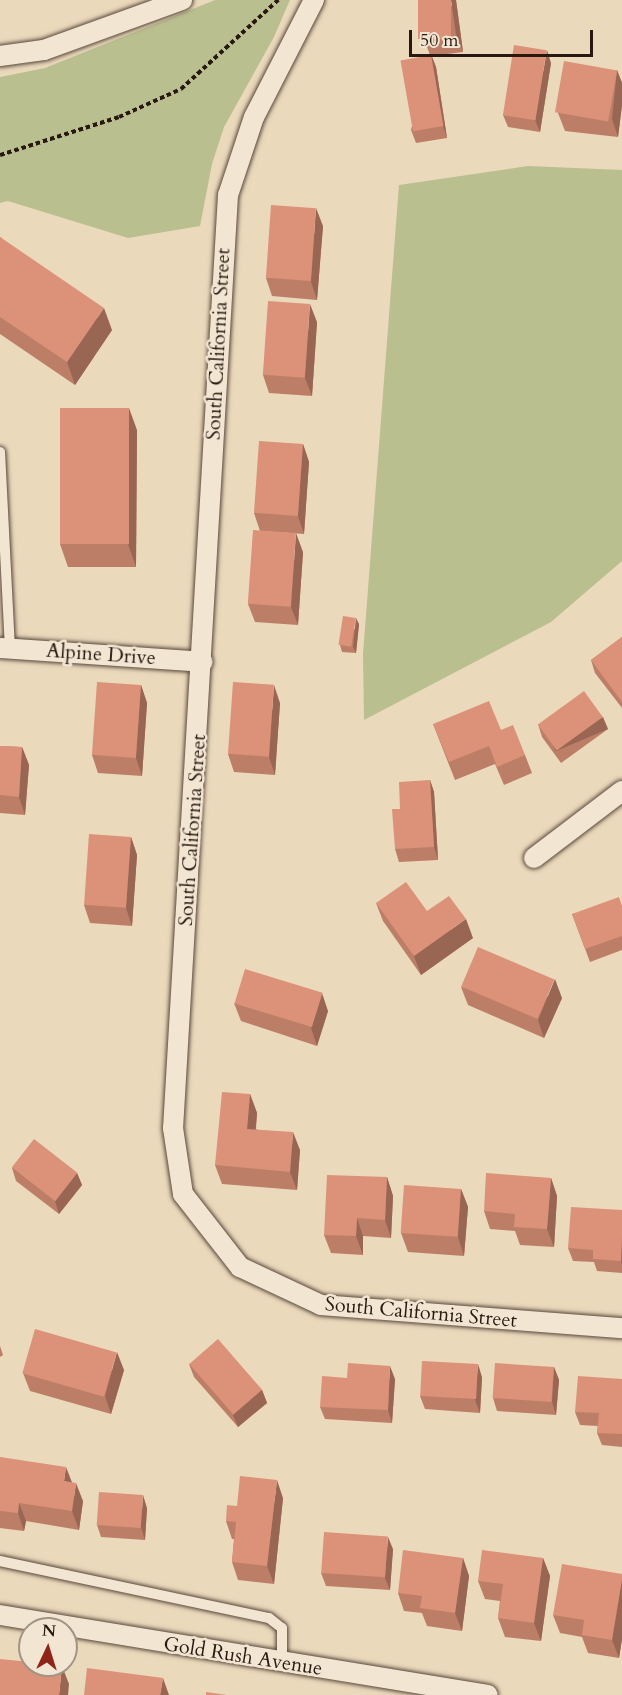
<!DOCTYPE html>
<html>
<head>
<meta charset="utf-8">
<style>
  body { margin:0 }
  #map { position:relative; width:622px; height:1695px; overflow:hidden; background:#ebd9bc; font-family:Cardo,serif }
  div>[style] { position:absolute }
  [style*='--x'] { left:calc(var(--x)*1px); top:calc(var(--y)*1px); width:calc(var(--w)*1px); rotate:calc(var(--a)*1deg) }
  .green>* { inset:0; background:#babf8f }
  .path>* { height:4px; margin-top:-2px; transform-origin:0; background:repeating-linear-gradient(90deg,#281810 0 4.5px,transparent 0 7.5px) }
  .roads { filter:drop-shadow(0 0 2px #59483b) drop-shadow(0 0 2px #59483b) }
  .service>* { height:10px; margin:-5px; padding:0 5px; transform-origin:5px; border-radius:5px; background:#f2e6d3 }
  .minor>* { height:20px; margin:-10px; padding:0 10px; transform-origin:10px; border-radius:10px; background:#f2e6d3 }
  .wall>* { inset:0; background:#bc7e67 }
  .shaded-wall>* { inset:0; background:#996654; transform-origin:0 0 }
  .building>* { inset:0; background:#db9278; transform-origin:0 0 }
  span { translate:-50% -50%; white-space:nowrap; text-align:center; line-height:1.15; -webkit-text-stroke:5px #f2e6d3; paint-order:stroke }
  .street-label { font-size:20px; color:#281810 }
  .north { position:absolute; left:18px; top:1617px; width:60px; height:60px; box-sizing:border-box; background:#f2e6d3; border:2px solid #a19485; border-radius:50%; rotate:4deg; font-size:16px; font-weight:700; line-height:24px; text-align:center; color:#281810 }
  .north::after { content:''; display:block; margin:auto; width:21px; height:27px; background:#8f2418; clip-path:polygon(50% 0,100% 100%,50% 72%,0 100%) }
  .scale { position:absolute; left:409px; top:30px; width:184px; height:27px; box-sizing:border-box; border:3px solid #281810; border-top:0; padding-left:8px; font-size:18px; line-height:21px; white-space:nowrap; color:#281810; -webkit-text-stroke:4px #f2e6d3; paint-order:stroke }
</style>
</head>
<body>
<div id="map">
  <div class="green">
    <i style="clip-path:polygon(215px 0,290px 0,274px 37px,224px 127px,212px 164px,200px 226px,128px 238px,8px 201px,0 203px,0 77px,45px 68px)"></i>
    <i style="clip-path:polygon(528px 166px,622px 170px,622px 561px,551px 622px,364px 720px,363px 654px,399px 185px)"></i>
  </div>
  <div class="path">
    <i style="--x:0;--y:155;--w:125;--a:-17.7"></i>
    <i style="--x:119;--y:117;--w:68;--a:-24.3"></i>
    <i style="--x:181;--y:89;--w:132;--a:-42.5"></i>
  </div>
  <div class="roads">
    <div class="service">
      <i style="--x:0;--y:452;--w:195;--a:87.1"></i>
      <i style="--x:0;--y:1561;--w:275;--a:12"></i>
      <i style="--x:269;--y:1618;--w:16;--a:38"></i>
      <i style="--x:282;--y:1628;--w:34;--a:90"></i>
    </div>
    <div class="minor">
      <i style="--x:314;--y:0;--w:131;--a:117.1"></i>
      <i style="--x:254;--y:117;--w:82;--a:108.4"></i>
      <i style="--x:228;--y:195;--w:935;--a:93.37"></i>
      <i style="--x:173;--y:1128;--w:67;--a:81.4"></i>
      <i style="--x:183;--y:1194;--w:93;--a:52"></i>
      <i style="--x:240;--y:1267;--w:89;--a:25.1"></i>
      <i style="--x:321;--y:1305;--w:302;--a:4.4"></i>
      <i style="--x:0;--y:56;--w:44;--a:-7.8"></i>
      <i style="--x:44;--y:50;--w:147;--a:-19.9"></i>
      <i style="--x:0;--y:648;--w:203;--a:3.9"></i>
      <i style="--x:534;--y:858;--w:111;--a:-37.3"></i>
      <i style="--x:0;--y:1615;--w:494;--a:9.3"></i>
    </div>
  </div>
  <div class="wall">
    <i style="clip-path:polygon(456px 0,463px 52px,432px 56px,436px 67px,447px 138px,416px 143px,411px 130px,430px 55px,424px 39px)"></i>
    <i style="clip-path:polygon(551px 63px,540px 132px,508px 127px,503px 115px)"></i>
    <i style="clip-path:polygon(617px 70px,622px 83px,622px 105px,618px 137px,565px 131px,558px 113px)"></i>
    <i style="clip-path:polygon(323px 226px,317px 300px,272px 296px,266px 278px)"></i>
    <i style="clip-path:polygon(0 237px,112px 330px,75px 385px,0 334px)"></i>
    <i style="clip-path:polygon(317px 322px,312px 396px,269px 393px,263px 375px)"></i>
    <i style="clip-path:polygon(137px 430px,136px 567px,68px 567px,60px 544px)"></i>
    <i style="clip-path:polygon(303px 444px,309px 462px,304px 534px,260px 531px,254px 513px)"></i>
    <i style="clip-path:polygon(303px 552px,298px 625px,255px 622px,248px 604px)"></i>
    <i style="clip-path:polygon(359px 624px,356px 653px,342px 652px,340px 645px)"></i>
    <i style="clip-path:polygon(622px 637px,622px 708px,595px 673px,591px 660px)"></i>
    <i style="clip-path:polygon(141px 685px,147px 703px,142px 776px,98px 773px,92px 755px)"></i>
    <i style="clip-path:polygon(280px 703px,275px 775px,234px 772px,228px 754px)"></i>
    <i style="clip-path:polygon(433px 724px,501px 730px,525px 755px,532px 773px,504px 785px,495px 764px,455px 780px)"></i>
    <i style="clip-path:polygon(538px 724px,608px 729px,561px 763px,542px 737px)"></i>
    <i style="clip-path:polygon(0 746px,22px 747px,29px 765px,25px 815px,0 813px)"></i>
    <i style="clip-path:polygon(430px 780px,434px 792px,438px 860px,399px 862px,395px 849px,400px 809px)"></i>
    <i style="clip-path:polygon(131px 837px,137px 855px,132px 926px,90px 923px,84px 905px)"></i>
    <i style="clip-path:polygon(376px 903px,473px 938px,421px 975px,383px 921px)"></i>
    <i style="clip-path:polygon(622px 906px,622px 950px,590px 962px,572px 914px)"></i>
    <i style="clip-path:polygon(461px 987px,562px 998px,544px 1038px,468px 1005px)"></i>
    <i style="clip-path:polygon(234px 1003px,328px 1011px,317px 1046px,241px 1021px)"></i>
    <i style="clip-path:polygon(250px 1094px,257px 1113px,256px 1129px,300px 1150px,297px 1190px,222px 1184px,215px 1165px)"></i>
    <i style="clip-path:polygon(12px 1168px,77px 1173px,82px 1185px,59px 1214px,16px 1181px)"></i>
    <i style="clip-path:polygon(387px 1177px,393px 1196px,391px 1238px,363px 1236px,363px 1255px,331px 1253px,324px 1235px)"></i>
    <i style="clip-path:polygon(551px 1178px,557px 1196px,554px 1247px,520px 1245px,515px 1231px,490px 1229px,484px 1211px)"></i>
    <i style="clip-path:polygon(461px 1189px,468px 1207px,464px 1256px,408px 1252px,401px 1233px)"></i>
    <i style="clip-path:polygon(622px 1210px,622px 1273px,597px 1271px,594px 1262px,573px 1261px,568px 1248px)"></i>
    <i style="clip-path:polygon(0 1346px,3px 1355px,0 1357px)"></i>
    <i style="clip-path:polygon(189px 1364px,262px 1390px,267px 1403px,238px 1427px,194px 1377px)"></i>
    <i style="clip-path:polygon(554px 1367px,559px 1380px,556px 1415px,497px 1411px,493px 1398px)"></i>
    <i style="clip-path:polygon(124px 1370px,111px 1414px,30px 1391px,23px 1373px)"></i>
    <i style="clip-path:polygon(482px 1377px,480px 1413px,425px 1409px,420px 1396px)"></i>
    <i style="clip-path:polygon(347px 1378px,395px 1379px,392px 1423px,325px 1419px,320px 1407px)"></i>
    <i style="clip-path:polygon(622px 1379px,622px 1447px,602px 1445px,597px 1433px,598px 1426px,580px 1425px,575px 1412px)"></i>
    <i style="clip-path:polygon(0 1457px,83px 1501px,79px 1530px,26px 1521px,24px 1531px,0 1528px)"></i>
    <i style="clip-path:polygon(283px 1498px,274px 1584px,238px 1580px,232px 1562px,234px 1539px,232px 1539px,226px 1521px)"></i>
    <i style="clip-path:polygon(147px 1508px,145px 1540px,101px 1537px,97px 1525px)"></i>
    <i style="clip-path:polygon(393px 1549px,390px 1590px,326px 1586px,321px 1573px)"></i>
    <i style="clip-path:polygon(463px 1558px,469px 1576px,462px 1631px,427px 1626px,422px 1613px,404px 1611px,398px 1593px)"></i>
    <i style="clip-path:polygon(543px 1558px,550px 1576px,541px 1641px,505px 1637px,498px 1618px,500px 1601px,485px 1599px,478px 1581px)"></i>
    <i style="clip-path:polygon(622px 1574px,622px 1639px,619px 1658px,588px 1653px,582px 1637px,560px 1633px,553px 1615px)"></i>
  </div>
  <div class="shaded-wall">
    <i style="clip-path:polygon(451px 0,456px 0,463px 52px,456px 34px)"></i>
    <i style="clip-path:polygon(547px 50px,551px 63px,540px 132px,535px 120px)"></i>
    <i style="clip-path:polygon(431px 55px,436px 67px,447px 138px,443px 126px)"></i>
    <i style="clip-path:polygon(617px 70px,622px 83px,622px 105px,618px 137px,612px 119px)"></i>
    <i style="clip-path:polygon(316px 208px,323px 226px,317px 300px,311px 282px)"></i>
    <i style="clip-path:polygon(310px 304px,317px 322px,312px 396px,305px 378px)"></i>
    <i style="clip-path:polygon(104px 308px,112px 330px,75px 385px,67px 362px)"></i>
    <i style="clip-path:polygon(129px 408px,137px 430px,136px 567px,128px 544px)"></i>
    <i style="clip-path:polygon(303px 444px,309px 462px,304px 534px,298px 516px)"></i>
    <i style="clip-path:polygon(296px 533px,303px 552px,298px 625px,291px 607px)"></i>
    <i style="clip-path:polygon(356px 618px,359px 624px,356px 653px,353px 647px)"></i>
    <i style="clip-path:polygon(141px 685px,147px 703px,142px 776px,136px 758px)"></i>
    <i style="clip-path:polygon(274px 685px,280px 703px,275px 775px,269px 757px)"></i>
    <i style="left:603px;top:717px;width:13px;height:57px;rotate:67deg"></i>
    <i style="clip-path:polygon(22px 747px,29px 765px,25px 815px,19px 797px)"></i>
    <i style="clip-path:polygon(430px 780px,434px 792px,438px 860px,434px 847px)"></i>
    <i style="clip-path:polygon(131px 837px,137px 855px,132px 926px,126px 908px)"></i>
    <i style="clip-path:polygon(466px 919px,473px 938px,421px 975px,414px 956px)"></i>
    <i style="clip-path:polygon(555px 979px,562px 998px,544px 1038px,538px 1020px)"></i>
    <i style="clip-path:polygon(322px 993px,328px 1011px,317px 1046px,311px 1028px)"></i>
    <i style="clip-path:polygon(250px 1094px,257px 1113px,254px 1147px,247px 1129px)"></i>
    <i style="clip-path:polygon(293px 1132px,300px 1150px,297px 1190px,290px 1172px)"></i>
    <i style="clip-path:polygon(77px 1173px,82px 1185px,59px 1214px,55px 1201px)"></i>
    <i style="clip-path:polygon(387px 1177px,393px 1196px,391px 1238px,385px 1220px)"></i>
    <i style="clip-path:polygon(551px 1178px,557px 1196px,554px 1247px,547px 1229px)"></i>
    <i style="clip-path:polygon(461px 1189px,468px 1207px,464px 1256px,458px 1237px)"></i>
    <i style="clip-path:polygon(357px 1218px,363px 1236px,363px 1255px,356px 1236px)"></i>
    <i style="clip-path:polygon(622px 1237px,622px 1265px,621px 1261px)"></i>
    <i style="clip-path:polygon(117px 1352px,124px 1370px,111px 1414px,105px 1396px)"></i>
    <i style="clip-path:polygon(478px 1364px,482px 1377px,480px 1413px,475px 1400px)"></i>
    <i style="clip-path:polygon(390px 1366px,395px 1379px,392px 1423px,388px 1410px)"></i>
    <i style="clip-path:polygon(554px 1367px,559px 1380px,556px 1415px,552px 1402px)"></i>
    <i style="clip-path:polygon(262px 1390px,267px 1403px,238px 1427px,233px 1415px)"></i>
    <i style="clip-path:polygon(66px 1467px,73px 1485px,64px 1481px)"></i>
    <i style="clip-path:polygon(277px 1480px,283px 1498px,274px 1584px,267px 1566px)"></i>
    <i style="clip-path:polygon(76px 1483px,83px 1501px,79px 1530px,72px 1511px)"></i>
    <i style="clip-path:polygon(143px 1495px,147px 1508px,145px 1540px,141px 1527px)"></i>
    <i style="clip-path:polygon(19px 1503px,26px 1521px,24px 1531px,18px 1513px)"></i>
    <i style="clip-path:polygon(388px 1537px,393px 1549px,390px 1590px,385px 1578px)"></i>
    <i style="clip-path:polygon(463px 1558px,469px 1576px,462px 1631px,455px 1613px)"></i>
    <i style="clip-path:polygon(543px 1558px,550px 1576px,541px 1641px,534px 1623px)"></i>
    <i style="clip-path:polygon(622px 1579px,622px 1639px,619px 1658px,612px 1640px)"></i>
    <i style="clip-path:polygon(62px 1666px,69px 1684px,68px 1695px,59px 1695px)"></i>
    <i style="clip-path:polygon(163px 1678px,169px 1695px,160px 1695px)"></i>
  </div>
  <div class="building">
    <i style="left:418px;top:0;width:33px;height:39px"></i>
    <i style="left:514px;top:45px;width:33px;height:71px;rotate:9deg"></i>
    <i style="left:431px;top:55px;width:72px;height:31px;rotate:80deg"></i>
    <i style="left:564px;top:61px;width:54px;height:52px;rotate:10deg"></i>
    <i style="left:271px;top:205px;width:45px;height:73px;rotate:4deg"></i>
    <i style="clip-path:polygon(0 237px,104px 308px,67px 362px,0 317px)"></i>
    <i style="left:268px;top:301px;width:42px;height:74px;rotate:4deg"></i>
    <i style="left:60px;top:408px;width:69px;height:136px"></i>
    <i style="left:259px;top:441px;width:44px;height:72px;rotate:4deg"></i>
    <i style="left:253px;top:530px;width:43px;height:74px;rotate:4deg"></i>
    <i style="left:343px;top:616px;width:13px;height:29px;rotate:9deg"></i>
    <i style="clip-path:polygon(622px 637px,622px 702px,591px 660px)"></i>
    <i style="left:97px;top:682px;width:44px;height:73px;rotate:4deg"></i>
    <i style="left:233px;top:682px;width:41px;height:72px;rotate:4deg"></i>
    <i style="left:584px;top:691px;width:32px;height:57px;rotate:54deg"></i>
    <i style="clip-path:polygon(489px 701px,501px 730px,513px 725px,525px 755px,497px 767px,489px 746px,449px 762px,433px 724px)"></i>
    <i style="clip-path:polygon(0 746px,22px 747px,19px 797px,0 795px)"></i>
    <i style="clip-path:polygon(430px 780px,434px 847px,395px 849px,392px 809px,400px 809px,399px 782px)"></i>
    <i style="left:89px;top:834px;width:42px;height:71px;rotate:4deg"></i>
    <i style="clip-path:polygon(406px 882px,427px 911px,449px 896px,466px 919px,414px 956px,376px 903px)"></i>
    <i style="clip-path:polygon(619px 897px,622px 906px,622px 936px,585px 949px,572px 914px)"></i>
    <i style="left:478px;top:947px;width:83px;height:43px;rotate:23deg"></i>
    <i style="left:245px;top:969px;width:81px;height:36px;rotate:17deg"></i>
    <i style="clip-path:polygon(222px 1092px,250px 1094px,247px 1129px,293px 1132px,290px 1172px,215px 1165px)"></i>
    <i style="left:34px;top:1139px;width:55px;height:36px;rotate:38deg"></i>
    <i style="clip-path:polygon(486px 1173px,551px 1178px,547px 1229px,514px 1227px,515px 1214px,484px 1211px)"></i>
    <i style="clip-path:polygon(327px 1175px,387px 1177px,385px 1220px,357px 1218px,356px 1236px,324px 1235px)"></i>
    <i style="left:404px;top:1185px;width:57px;height:48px;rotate:4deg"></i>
    <i style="clip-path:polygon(571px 1207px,622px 1210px,622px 1237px,621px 1261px,593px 1259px,593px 1250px,568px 1248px)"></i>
    <i style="left:35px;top:1329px;width:85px;height:46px;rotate:16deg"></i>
    <i style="left:218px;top:1339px;width:67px;height:38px;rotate:49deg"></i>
    <i style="left:422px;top:1361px;width:56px;height:35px;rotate:3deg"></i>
    <i style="clip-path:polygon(348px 1363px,390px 1366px,388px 1410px,320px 1407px,322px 1376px,347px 1378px)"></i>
    <i style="left:495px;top:1363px;width:59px;height:35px;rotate:4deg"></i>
    <i style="clip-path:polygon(578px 1376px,622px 1379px,622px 1434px,597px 1433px,599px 1413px,575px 1412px)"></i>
    <i style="clip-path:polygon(0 1457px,66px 1467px,64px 1481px,76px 1483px,72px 1511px,19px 1503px,18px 1513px,0 1511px)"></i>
    <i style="clip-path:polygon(240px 1476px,277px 1480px,267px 1566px,232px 1562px,236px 1522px,226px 1521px,227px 1505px,237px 1506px)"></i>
    <i style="left:99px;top:1492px;width:44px;height:33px;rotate:4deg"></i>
    <i style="left:324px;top:1532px;width:64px;height:41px;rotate:4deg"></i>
    <i style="clip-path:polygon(403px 1550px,463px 1558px,455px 1613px,420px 1608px,422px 1596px,398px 1593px)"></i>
    <i style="clip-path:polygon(482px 1550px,543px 1558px,534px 1623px,498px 1618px,503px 1584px,478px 1581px)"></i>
    <i style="clip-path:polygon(562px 1564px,622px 1574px,622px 1579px,612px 1640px,582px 1635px,584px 1620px,553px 1615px)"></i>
    <i style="clip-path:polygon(0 1659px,30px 1662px,30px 1665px,62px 1666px,59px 1695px,0 1695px)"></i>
    <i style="clip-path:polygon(87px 1668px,163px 1678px,160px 1695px,84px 1695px)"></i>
    <i style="clip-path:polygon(206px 1692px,227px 1695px,206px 1695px)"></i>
  </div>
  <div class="street-label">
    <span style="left:218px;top:344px;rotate:-87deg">South California Street</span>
    <span style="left:101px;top:654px;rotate:4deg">Alpine Drive</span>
    <span style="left:192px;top:830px;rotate:-86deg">South California Street</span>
    <span style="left:421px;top:1312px;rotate:5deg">South California Street</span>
    <span style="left:243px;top:1656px;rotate:9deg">Gold Rush Avenue</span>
  </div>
  <div class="north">N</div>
  <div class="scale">50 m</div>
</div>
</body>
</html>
